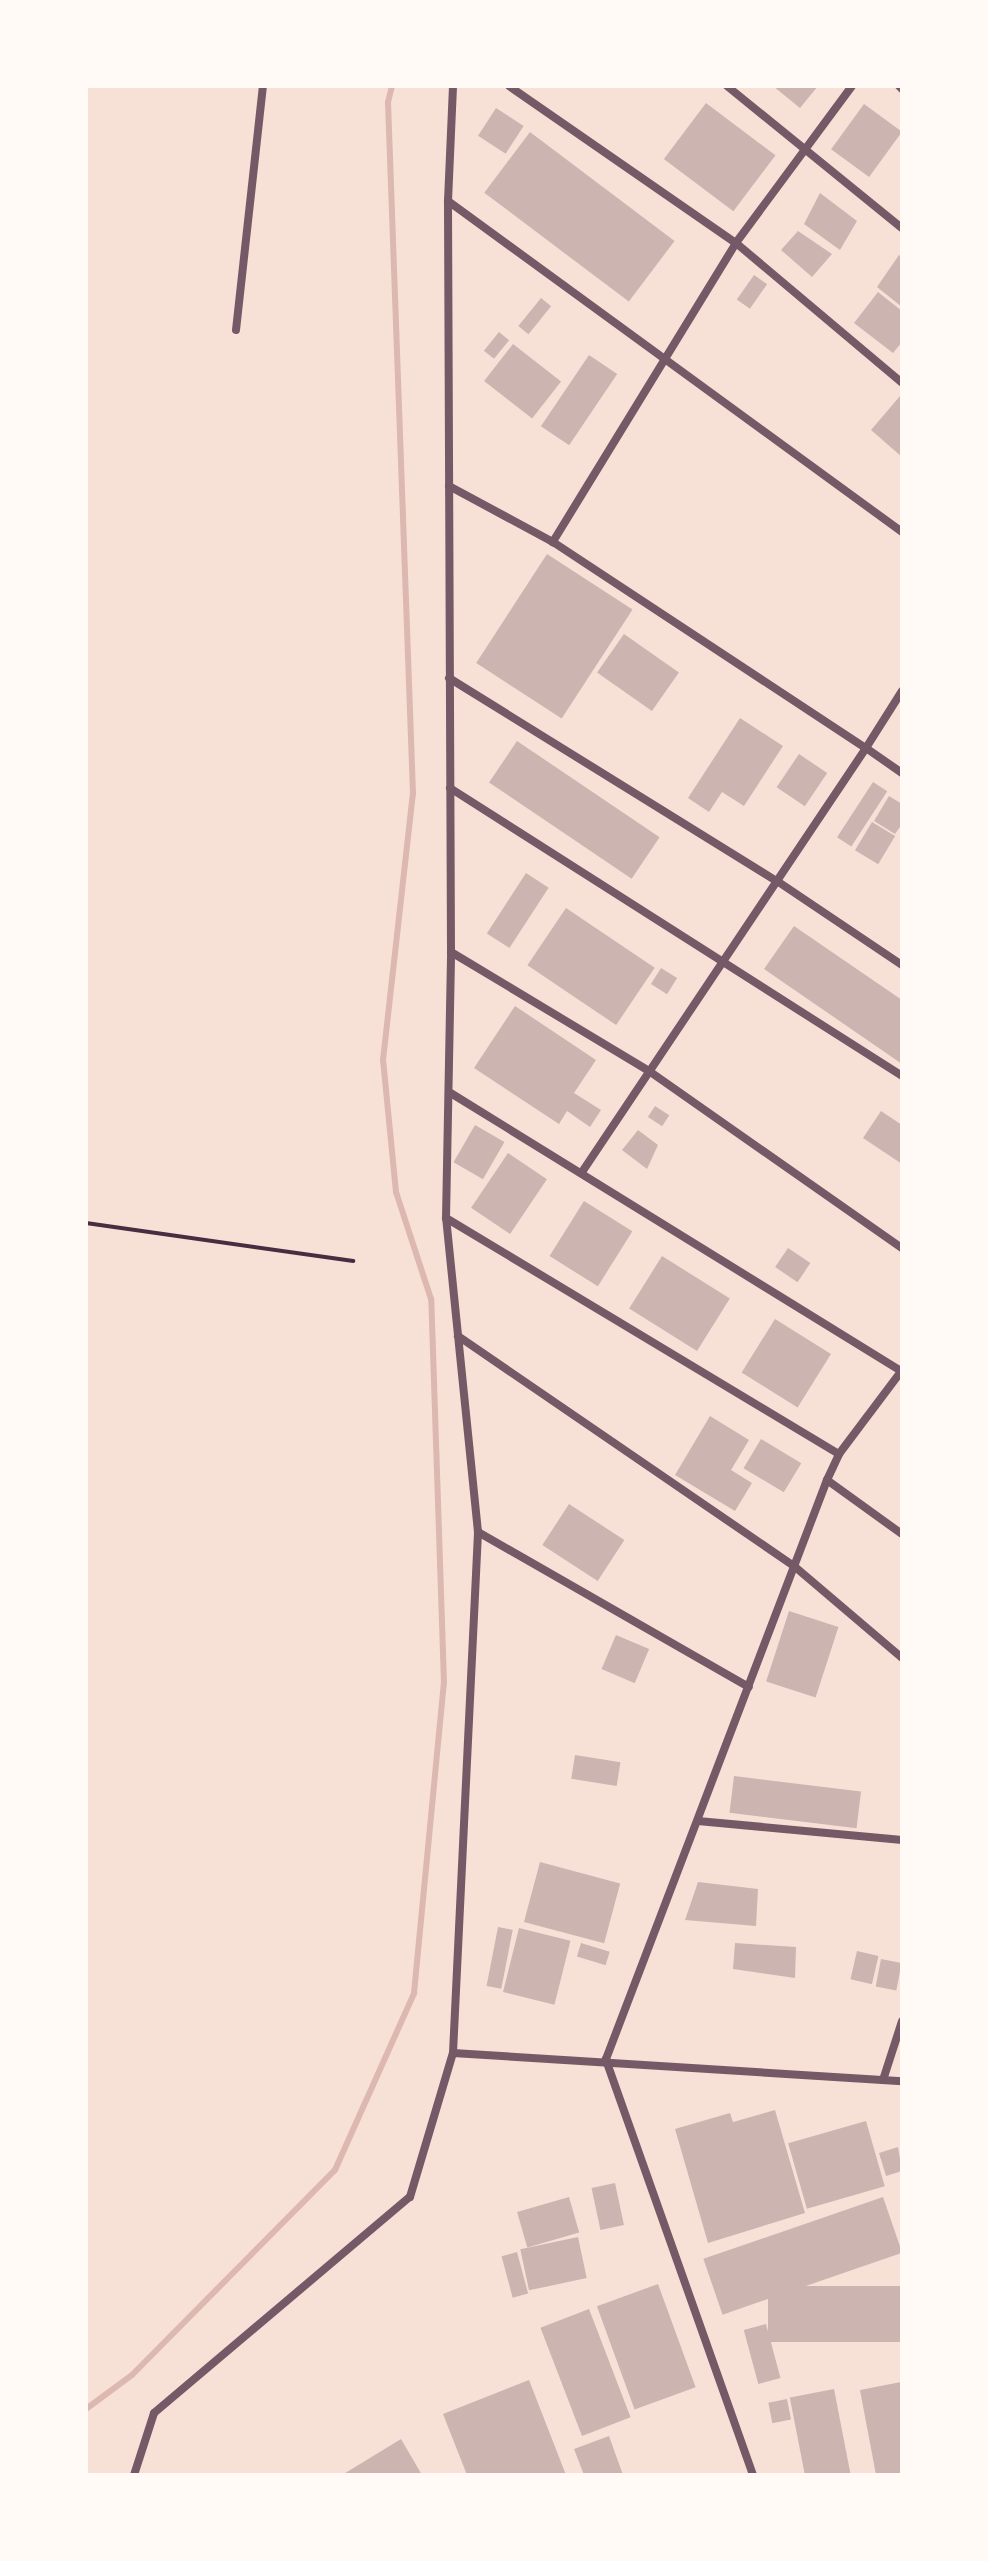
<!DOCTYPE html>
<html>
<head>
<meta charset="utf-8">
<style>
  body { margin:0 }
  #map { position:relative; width:988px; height:2561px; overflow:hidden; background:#f7e1d7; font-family:Figtree,sans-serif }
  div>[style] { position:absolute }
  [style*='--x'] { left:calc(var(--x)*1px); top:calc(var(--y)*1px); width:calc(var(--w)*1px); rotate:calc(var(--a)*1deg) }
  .stream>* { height:6px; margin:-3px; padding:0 3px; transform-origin:3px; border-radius:3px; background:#dcb8b0 }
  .building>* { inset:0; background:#ccb4b1; transform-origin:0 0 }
  .path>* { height:4px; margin:-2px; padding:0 2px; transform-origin:2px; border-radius:2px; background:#4a2c40 }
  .minor>* { height:8px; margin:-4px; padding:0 4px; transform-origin:4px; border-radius:4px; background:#755966 }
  span { translate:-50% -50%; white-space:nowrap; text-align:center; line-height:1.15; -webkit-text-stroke:6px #fffaf5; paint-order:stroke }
  .frame { position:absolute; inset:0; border:88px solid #fffaf5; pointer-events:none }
</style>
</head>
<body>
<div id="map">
  <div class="stream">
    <i style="--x:86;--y:2409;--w:57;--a:-36.5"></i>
    <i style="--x:132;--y:2375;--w:289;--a:-45.3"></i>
    <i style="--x:335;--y:2170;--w:194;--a:-65.9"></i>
    <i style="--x:414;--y:1993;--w:311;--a:-84.5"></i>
    <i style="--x:444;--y:1683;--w:384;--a:-91.9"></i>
    <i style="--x:431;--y:1299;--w:113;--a:-108.1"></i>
    <i style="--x:396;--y:1192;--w:133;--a:-95.6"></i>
    <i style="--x:383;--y:1060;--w:268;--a:-83.6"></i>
    <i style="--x:413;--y:794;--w:692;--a:-92.07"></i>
    <i style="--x:388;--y:102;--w:16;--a:-76"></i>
  </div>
  <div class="building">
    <i style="clip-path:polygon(773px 86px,818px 86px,800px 108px)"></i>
    <i style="left:706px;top:103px;width:87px;height:70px;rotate:37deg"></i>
    <i style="left:864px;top:104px;width:47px;height:56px;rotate:36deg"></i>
    <i style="left:496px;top:108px;width:33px;height:33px;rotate:33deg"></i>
    <i style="left:530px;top:132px;width:181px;height:76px;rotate:37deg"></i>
    <i style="clip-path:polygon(820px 193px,857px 221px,840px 250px,804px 224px)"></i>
    <i style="clip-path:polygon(798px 231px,832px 254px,812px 277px,781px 250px)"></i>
    <i style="clip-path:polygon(899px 255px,902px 257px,902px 307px,877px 287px)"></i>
    <i style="left:754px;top:275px;width:16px;height:30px;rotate:35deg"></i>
    <i style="clip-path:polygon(878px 292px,902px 311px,902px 342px,893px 353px,854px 323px)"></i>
    <i style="left:541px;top:298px;width:13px;height:36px;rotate:39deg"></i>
    <i style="left:499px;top:332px;width:13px;height:24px;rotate:39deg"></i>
    <i style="left:513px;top:344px;width:61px;height:47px;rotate:38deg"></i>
    <i style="left:589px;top:355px;width:34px;height:86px;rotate:34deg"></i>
    <i style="clip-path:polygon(900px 396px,902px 398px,902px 457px,871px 430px)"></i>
    <i style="left:547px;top:554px;width:102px;height:130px;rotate:33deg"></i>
    <i style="left:624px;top:634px;width:67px;height:47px;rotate:35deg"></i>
    <i style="clip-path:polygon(740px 718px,783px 746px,744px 806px,722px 792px,709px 812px,688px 798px)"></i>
    <i style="left:517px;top:741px;width:172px;height:50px;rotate:34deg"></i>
    <i style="left:799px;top:754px;width:34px;height:40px;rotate:34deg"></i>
    <i style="left:873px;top:782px;width:17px;height:66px;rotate:33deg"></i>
    <i style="clip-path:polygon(889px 796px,902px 804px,902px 824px,895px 834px,874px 821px)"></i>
    <i style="left:872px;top:822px;width:27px;height:33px;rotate:31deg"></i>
    <i style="left:526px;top:873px;width:27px;height:72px;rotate:33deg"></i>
    <i style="left:566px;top:908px;width:107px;height:69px;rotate:34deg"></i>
    <i style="clip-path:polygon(794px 926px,902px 1000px,902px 1064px,764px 969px)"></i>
    <i style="left:661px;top:968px;width:19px;height:19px;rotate:32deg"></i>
    <i style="clip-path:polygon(515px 1006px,596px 1060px,574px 1093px,601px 1110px,590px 1127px,567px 1111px,559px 1124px,474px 1068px)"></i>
    <i style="left:655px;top:1106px;width:17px;height:13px;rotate:33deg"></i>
    <i style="clip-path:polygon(881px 1111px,902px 1125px,902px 1164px,863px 1138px)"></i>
    <i style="left:475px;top:1125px;width:34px;height:43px;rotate:30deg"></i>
    <i style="clip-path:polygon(638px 1130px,658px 1145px,647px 1169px,622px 1150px)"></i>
    <i style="left:508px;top:1153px;width:47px;height:66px;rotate:34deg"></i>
    <i style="left:584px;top:1201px;width:57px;height:65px;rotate:32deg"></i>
    <i style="left:788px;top:1248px;width:27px;height:23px;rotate:34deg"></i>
    <i style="left:662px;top:1256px;width:80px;height:62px;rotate:32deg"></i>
    <i style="left:775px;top:1319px;width:66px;height:63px;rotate:32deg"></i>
    <i style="clip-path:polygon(710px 1416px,749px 1440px,731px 1470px,752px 1483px,735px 1511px,675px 1475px)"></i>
    <i style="left:761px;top:1439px;width:47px;height:34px;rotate:31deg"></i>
    <i style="left:569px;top:1504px;width:66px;height:49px;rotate:33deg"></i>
    <i style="left:789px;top:1611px;width:52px;height:74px;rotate:18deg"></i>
    <i style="left:616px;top:1635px;width:36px;height:37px;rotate:23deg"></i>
    <i style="left:575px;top:1755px;width:46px;height:24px;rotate:9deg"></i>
    <i style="left:734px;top:1776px;width:128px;height:37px;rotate:7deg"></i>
    <i style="left:540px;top:1862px;width:83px;height:62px;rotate:15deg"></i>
    <i style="clip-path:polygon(698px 1882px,758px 1889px,756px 1926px,685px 1920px)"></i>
    <i style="left:498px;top:1927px;width:15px;height:60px;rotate:11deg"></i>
    <i style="left:519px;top:1928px;width:53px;height:66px;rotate:14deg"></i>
    <i style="left:581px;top:1943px;width:30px;height:14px;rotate:17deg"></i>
    <i style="clip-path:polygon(735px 1943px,796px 1947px,795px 1978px,733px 1969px)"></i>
    <i style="left:857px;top:1951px;width:22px;height:29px;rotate:13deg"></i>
    <i style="left:881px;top:1959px;width:21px;height:28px;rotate:11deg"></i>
    <i style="clip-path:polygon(775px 2110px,805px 2213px,708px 2243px,675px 2129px,730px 2113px,733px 2122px)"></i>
    <i style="left:866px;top:2121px;width:68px;height:81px;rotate:74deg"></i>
    <i style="clip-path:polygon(898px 2147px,902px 2171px,886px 2176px,879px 2153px)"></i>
    <i style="left:615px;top:2183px;width:43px;height:24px;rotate:78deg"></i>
    <i style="left:569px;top:2197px;width:37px;height:54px;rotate:74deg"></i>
    <i style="left:883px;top:2197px;width:59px;height:190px;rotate:71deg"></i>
    <i style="left:578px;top:2237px;width:42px;height:59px;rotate:78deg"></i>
    <i style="left:517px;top:2252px;width:43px;height:16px;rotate:75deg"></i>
    <i style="left:658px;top:2284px;width:110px;height:65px;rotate:70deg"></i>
    <i style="left:902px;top:2286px;width:56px;height:134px;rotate:90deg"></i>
    <i style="left:589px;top:2309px;width:116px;height:52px;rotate:69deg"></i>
    <i style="left:766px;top:2324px;width:56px;height:23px;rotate:75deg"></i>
    <i style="clip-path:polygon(529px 2380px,566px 2475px,467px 2475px,443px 2414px)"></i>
    <i style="clip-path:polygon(901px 2382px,902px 2475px,876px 2475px,860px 2390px)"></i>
    <i style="left:834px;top:2389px;width:87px;height:45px;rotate:79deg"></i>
    <i style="left:787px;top:2399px;width:21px;height:19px;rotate:79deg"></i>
    <i style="clip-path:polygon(609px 2436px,623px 2475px,584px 2475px,574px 2449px)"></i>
    <i style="clip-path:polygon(401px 2439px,422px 2475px,342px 2475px)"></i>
  </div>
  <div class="path">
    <i style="--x:86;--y:1223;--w:270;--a:8.1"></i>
  </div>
  <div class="minor">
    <i style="--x:509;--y:86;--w:276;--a:34.7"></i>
    <i style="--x:736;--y:243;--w:351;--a:121.5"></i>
    <i style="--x:727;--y:86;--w:225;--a:39.1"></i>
    <i style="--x:852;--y:86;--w:195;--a:126.5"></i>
    <i style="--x:736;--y:243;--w:217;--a:40.1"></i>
    <i style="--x:899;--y:86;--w:4;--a:45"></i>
    <i style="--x:448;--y:201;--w:562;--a:36.09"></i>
    <i style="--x:236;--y:330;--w:245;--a:-83.7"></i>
    <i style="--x:449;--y:486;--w:118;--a:28.3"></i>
    <i style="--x:553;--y:542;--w:375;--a:33.4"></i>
    <i style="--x:866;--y:748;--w:510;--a:123.81"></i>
    <i style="--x:449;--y:678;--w:386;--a:31.8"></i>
    <i style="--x:777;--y:881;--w:151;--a:33.9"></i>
    <i style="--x:902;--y:691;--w:67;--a:122.3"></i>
    <i style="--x:866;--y:748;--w:44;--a:34.8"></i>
    <i style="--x:450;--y:788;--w:536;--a:32.5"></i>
    <i style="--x:451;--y:952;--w:231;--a:31"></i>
    <i style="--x:649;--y:1071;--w:309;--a:35"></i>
    <i style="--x:449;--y:1092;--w:531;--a:31.69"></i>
    <i style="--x:446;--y:1218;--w:458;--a:31"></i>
    <i style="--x:458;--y:1336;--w:407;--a:34.4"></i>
    <i style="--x:794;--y:1566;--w:142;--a:40.4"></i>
    <i style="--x:827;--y:1480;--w:92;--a:35.8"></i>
    <i style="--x:478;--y:1532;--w:312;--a:29.8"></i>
    <i style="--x:698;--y:1821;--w:205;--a:5.3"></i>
    <i style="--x:453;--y:2053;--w:450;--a:3.6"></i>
    <i style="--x:883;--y:2080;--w:62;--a:-72.1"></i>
    <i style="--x:134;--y:2475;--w:65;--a:-72.1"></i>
    <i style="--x:154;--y:2413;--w:335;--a:-40.2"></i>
    <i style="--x:410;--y:2197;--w:150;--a:-73.4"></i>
    <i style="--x:453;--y:2053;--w:522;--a:-87.25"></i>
    <i style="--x:478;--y:1532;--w:316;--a:-95.8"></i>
    <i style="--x:446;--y:1218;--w:266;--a:-88.9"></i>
    <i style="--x:451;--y:952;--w:751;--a:-90.23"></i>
    <i style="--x:448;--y:201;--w:115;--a:-87.5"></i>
    <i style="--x:753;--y:2475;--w:441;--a:-109.5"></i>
    <i style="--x:606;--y:2059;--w:620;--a:-69.11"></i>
    <i style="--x:827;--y:1480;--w:29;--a:-65"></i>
    <i style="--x:839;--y:1454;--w:105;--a:-53.1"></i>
  </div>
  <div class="frame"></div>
</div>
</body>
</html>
